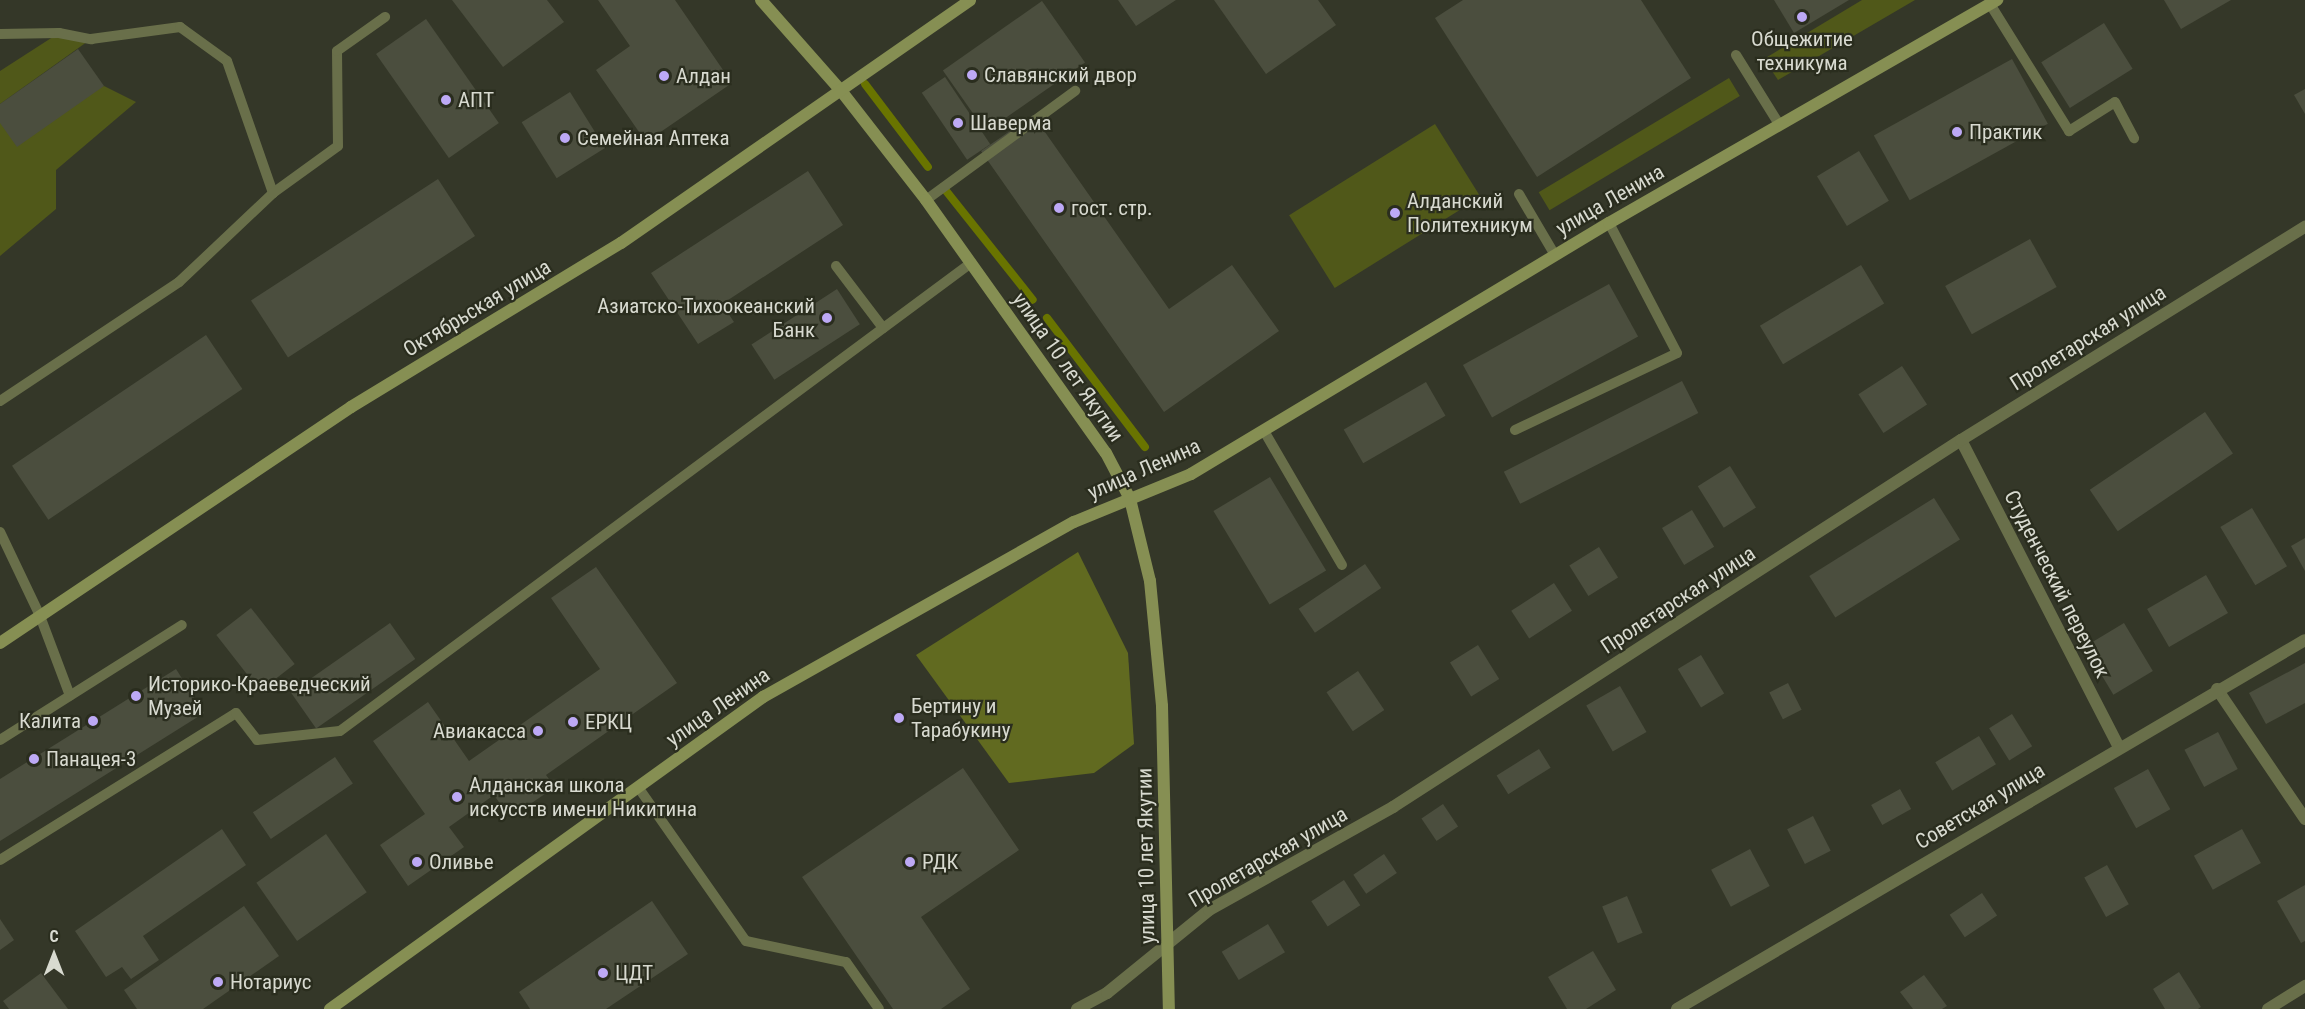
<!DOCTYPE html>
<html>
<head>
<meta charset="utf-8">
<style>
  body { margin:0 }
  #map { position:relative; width:2305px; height:1009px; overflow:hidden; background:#343728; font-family:"Roboto Condensed",sans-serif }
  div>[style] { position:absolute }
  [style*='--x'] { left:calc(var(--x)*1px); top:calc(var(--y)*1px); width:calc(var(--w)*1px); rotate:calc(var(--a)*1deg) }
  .green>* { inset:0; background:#505819; transform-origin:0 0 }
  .forest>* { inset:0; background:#616a20 }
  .stream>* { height:8px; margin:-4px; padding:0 4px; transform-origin:4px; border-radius:4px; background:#697400 }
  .building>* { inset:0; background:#4b4e3e; transform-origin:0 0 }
  .lane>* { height:10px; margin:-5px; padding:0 5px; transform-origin:5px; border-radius:5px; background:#696f4a }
  .street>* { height:12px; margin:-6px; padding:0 6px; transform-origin:6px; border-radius:6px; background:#696f4a }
  .secondary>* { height:12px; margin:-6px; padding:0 6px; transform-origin:6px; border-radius:6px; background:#868f53 }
  .dots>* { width:16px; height:16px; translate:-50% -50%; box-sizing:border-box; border:3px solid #2a2d1e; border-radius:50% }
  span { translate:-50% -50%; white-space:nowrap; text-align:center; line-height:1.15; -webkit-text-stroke:4.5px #2a2d1e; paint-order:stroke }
  .poi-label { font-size:21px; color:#d8dad0 }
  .left { translate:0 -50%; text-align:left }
  .right { translate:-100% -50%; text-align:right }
  .street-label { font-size:21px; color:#d8dad0 }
  .north { position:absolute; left:24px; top:925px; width:60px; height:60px; -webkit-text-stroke:4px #2a2d1e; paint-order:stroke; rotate:0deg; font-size:16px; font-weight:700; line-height:24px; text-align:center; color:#d8dad0 }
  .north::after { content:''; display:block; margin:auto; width:21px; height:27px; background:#d8dad0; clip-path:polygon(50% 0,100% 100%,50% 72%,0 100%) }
</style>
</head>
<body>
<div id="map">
  <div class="green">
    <i style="clip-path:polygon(1862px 0,1915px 0,1778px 80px,1764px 59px)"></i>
    <i style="clip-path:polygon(59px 33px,91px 39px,0 104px,0 71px)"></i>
    <i style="left:1729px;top:78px;width:21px;height:222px;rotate:59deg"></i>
    <i style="clip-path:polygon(104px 86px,136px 102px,56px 170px,56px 209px,0 256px,0 123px)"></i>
    <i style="left:1435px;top:124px;width:86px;height:172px;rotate:58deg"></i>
  </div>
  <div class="forest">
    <i style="clip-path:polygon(1078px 552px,1128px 653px,1134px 744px,1094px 773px,1009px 783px,916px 655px)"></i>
  </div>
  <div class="stream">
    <i style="--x:865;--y:84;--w:104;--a:52.8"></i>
    <i style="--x:943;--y:187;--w:144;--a:51.5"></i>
    <i style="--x:1047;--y:318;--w:162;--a:52.8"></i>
  </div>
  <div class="building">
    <i style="clip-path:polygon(452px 0,547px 0,564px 22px,503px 67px)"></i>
    <i style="clip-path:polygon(598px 0,675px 0,732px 83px,646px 142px,596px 70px,630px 46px)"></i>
    <i style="clip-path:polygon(1118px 0,1176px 0,1136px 26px)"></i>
    <i style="clip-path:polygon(1214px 0,1318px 0,1336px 25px,1266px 74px)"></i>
    <i style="clip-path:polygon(1463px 0,1641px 0,1691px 78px,1537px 177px,1435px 18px)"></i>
    <i style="clip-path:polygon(1774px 0,1849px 0,1794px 33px)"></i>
    <i style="clip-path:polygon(2164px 0,2231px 0,2181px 29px)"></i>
    <i style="left:1042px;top:1px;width:75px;height:121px;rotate:55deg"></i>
    <i style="left:426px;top:19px;width:127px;height:61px;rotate:55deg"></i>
    <i style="left:2104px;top:23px;width:54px;height:74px;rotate:58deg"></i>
    <i style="clip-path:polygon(78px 49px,104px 86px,17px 147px,0 123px,0 104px)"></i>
    <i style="left:2012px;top:59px;width:74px;height:158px;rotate:61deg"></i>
    <i style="left:945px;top:77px;width:81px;height:28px;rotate:56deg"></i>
    <i style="clip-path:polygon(2305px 89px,2305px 114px,2294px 95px)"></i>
    <i style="left:570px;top:92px;width:66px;height:57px;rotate:58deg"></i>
    <i style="clip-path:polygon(1033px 115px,1169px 309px,1232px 265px,1279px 331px,1164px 412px,981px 151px)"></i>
    <i style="left:1859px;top:151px;width:58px;height:49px;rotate:59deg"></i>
    <i style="clip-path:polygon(808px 171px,843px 225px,722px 304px,734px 322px,698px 344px,651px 273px)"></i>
    <i style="left:438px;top:179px;width:68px;height:223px;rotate:57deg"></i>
    <i style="left:2030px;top:239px;width:55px;height:97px;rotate:61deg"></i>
    <i style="left:1861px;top:265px;width:45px;height:118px;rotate:59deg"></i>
    <i style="left:1609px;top:284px;width:60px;height:167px;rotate:61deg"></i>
    <i style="left:837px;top:289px;width:42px;height:102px;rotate:57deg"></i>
    <i style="left:206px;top:335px;width:65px;height:234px;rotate:56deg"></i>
    <i style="left:1902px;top:366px;width:46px;height:52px;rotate:57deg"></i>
    <i style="left:1682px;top:381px;width:36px;height:200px;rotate:63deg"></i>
    <i style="left:1426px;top:382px;width:39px;height:95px;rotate:60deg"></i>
    <i style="left:2205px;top:412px;width:50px;height:139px;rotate:56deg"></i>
    <i style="left:1730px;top:466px;width:49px;height:38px;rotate:58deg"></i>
    <i style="left:1270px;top:477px;width:109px;height:66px;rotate:59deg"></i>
    <i style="left:1934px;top:498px;width:49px;height:147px;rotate:58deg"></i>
    <i style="left:2252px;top:508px;width:68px;height:37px;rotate:59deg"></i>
    <i style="left:1692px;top:510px;width:43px;height:35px;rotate:59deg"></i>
    <i style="clip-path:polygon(2305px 538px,2305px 571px,2291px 546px)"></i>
    <i style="left:1599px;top:547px;width:36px;height:35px;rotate:58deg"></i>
    <i style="left:1365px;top:564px;width:29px;height:80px;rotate:56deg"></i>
    <i style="clip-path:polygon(596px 567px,677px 683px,546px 775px,555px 787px,510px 818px,494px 795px,449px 827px,464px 847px,408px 886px,380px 845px,425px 814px,373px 741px,428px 702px,469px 761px,600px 669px,551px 598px)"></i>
    <i style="left:2206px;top:575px;width:44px;height:68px;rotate:60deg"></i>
    <i style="left:1554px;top:583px;width:33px;height:51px;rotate:57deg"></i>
    <i style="left:251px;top:608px;width:71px;height:44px;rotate:52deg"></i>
    <i style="left:390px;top:623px;width:44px;height:121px;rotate:55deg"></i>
    <i style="left:2124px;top:623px;width:56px;height:46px;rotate:59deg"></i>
    <i style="left:1478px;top:645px;width:40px;height:33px;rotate:58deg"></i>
    <i style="left:1701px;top:655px;width:45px;height:27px;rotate:59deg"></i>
    <i style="clip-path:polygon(2305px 663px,2305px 703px,2266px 724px,2249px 693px)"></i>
    <i style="clip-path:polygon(176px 669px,204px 713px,0 841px,0 779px)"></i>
    <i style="left:1358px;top:671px;width:47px;height:38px;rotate:56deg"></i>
    <i style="left:1788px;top:683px;width:30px;height:21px;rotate:63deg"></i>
    <i style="left:1620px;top:686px;width:53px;height:39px;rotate:60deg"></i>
    <i style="left:2012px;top:714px;width:38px;height:27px;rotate:58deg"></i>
    <i style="left:2218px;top:732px;width:42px;height:38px;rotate:62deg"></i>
    <i style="left:1979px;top:736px;width:33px;height:51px;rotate:59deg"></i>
    <i style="left:1539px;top:749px;width:22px;height:50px;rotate:58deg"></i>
    <i style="left:335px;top:757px;width:32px;height:99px;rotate:56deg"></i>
    <i style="clip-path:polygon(963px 768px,1019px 850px,921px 917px,970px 989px,941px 1009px,893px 1009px,802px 877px)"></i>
    <i style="left:2148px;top:769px;width:46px;height:39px;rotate:61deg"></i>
    <i style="left:1900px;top:789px;width:23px;height:33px;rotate:61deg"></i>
    <i style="left:1443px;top:804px;width:27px;height:26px;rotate:56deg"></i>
    <i style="left:1813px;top:816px;width:39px;height:29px;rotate:63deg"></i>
    <i style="clip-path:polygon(222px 829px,246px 865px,143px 936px,159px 960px,131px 979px,122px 967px,106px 977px,75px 931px)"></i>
    <i style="left:2242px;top:829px;width:39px;height:55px;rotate:61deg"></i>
    <i style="left:326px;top:834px;width:71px;height:85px;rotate:55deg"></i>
    <i style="left:1750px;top:849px;width:42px;height:44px;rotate:62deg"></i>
    <i style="left:1384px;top:854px;width:23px;height:37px;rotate:56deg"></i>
    <i style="left:2107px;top:865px;width:45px;height:26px;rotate:61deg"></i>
    <i style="left:1344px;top:880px;width:30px;height:39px;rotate:57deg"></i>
    <i style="clip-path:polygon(2305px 885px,2305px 941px,2301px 943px,2277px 901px)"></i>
    <i style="left:1982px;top:893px;width:27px;height:39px;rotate:56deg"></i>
    <i style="left:1627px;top:896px;width:40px;height:27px;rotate:67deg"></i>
    <i style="clip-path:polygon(652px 901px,688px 954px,606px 1009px,530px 1009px,519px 992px)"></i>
    <i style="clip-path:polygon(244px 906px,279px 956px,203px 1009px,137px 1009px,124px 990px)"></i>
    <i style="clip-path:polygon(0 919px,14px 940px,0 950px)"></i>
    <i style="left:1268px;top:924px;width:33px;height:54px;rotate:59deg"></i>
    <i style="clip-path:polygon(1593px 951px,1616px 990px,1586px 1009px,1567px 1009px,1548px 977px)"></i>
    <i style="clip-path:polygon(2179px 972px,2201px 1007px,2198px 1009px,2165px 1009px,2153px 989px)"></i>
    <i style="clip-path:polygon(41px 973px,68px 1009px,9px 1009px,3px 1001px)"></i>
    <i style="clip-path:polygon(1924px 975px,1947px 1006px,1942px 1009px,1913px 1009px,1900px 992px)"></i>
  </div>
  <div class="lane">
    <i style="--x:1990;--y:4;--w:150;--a:58.1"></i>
    <i style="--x:2069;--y:131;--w:54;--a:-32.2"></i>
    <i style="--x:2115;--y:102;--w:41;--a:62.2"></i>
    <i style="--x:0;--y:34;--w:59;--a:-1"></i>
    <i style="--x:59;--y:33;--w:33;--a:11"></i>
    <i style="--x:91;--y:39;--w:90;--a:-7.7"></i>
    <i style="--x:180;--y:27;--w:58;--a:35.9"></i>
    <i style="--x:227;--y:61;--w:140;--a:70.8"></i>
    <i style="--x:1736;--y:55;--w:81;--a:58.1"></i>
    <i style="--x:1519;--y:194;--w:71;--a:59.5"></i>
    <i style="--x:926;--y:200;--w:185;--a:-36.2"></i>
    <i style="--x:836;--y:266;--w:78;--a:52.8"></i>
    <i style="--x:0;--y:401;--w:215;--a:-33.6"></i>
    <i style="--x:179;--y:282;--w:129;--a:-43.4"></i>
    <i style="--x:273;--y:193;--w:80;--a:-35.9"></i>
    <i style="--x:338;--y:146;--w:95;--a:-90.6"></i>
    <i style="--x:337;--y:51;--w:59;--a:-35.3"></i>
    <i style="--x:1515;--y:430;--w:179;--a:-25.4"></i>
    <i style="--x:1677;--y:353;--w:147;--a:-117.6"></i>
    <i style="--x:1264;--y:431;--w:155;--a:59.8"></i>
    <i style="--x:0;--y:532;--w:93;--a:64.5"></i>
    <i style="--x:40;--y:616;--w:85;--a:69.4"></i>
    <i style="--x:0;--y:740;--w:215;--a:-32.3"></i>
    <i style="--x:638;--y:787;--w:188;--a:55"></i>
    <i style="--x:746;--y:941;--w:102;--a:11.9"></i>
    <i style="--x:846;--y:962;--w:57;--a:54.9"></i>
    <i style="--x:0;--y:860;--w:278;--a:-31.9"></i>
    <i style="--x:236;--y:713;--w:34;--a:52"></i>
    <i style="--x:257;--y:740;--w:83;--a:-6.2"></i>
    <i style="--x:340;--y:731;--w:786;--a:-36.56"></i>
  </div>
  <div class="street">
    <i style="--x:1961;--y:440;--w:345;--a:62.8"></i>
    <i style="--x:2217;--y:689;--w:157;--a:55.9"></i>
    <i style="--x:1077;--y:1009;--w:34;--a:-28"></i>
    <i style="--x:1107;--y:993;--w:132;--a:-39.1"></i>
    <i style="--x:1209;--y:910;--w:211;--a:-29.2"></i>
    <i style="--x:1393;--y:807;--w:676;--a:-32.87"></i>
    <i style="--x:1961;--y:440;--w:405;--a:-31.8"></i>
    <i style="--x:1677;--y:1009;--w:728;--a:-30.44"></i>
    <i style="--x:2268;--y:1009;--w:44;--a:-31.9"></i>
  </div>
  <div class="secondary">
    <i style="--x:761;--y:0;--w:123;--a:48.6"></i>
    <i style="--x:842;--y:92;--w:137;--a:52.1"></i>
    <i style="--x:926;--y:200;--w:310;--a:54.6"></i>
    <i style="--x:1106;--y:453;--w:52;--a:62.4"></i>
    <i style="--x:1130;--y:499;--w:84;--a:76.3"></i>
    <i style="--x:1150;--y:581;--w:126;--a:84.5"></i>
    <i style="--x:1162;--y:706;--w:303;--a:88.7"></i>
    <i style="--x:0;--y:643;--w:423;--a:-33.9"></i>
    <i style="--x:351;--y:407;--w:316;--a:-31.3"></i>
    <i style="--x:621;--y:243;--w:425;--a:-34.8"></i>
    <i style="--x:330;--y:1009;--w:534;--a:-35.77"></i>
    <i style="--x:763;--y:697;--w:357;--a:-29.4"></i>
    <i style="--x:1074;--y:522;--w:126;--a:-22.3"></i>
    <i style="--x:1191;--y:474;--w:488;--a:-31"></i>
    <i style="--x:1609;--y:223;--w:448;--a:-29.9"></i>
  </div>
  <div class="dots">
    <i style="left:1802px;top:17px;background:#bda9f5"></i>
    <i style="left:972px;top:75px;background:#bda9f5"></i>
    <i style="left:664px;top:76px;background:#bda9f5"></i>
    <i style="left:446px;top:100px;background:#bda9f5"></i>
    <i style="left:958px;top:123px;background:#bda9f5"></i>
    <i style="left:1957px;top:132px;background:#bda9f5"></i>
    <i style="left:565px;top:138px;background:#bda9f5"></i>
    <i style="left:1059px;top:208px;background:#bda9f5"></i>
    <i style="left:1395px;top:213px;background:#bda9f5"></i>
    <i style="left:827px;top:318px;background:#bda9f5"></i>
    <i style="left:136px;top:696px;background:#bda9f5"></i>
    <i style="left:899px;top:718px;background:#bda9f5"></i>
    <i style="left:93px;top:721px;background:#bda9f5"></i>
    <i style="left:573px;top:722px;background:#bda9f5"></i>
    <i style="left:538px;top:731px;background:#bda9f5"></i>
    <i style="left:34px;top:759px;background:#bda9f5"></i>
    <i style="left:457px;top:797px;background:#bda9f5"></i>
    <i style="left:417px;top:862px;background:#bda9f5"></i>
    <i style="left:910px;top:862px;background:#bda9f5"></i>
    <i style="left:603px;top:973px;background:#bda9f5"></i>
    <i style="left:218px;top:982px;background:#bda9f5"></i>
  </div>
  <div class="poi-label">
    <span style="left:1802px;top:51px">Общежитие<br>техникума</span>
    <span class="left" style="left:984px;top:75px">Славянский двор</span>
    <span class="left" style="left:676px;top:76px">Алдан</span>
    <span class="left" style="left:458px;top:100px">АПТ</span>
    <span class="left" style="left:970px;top:123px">Шаверма</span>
    <span class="left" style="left:1969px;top:132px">Практик</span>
    <span class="left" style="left:577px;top:138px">Семейная Аптека</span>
    <span class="left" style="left:1407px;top:213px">Алданский<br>Политехникум</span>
    <span class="left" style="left:1071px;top:208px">гост. стр.</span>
    <span class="right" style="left:815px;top:318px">Азиатско-Тихоокеанский<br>Банк</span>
    <span class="left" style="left:148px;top:696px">Историко-Краеведческий<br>Музей</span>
    <span class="left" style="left:911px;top:718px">Бертину и<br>Тарабукину</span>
    <span class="right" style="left:81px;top:721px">Калита</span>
    <span class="left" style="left:585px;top:722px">ЕРКЦ</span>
    <span class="right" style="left:526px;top:731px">Авиакасса</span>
    <span class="left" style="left:46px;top:759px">Панацея-3</span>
    <span class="left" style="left:469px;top:797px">Алданская школа<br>искусств имени Никитина</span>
    <span class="left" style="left:429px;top:862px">Оливье</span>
    <span class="left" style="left:922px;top:862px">РДК</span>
    <span class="left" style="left:615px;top:973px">ЦДТ</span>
    <span class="left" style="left:230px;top:982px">Нотариус</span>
  </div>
  <div class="street-label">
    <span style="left:1610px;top:200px;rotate:-30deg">улица Ленина</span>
    <span style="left:477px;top:308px;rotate:-31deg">Октябрьская улица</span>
    <span style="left:2088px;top:338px;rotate:-32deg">Пролетарская улица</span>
    <span style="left:1068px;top:367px;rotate:55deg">улица 10 лет Якутии</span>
    <span style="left:1144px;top:469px;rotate:-24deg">улица Ленина</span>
    <span style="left:2057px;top:584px;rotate:63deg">Студенческий переулок</span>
    <span style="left:1678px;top:600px;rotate:-33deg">Пролетарская улица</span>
    <span style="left:718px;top:707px;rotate:-35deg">улица Ленина</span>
    <span style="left:1980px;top:806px;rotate:-31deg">Советская улица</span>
    <span style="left:1146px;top:856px;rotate:-91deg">улица 10 лет Якутии</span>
    <span style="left:1268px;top:857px;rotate:-30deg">Пролетарская улица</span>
  </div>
  <div class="north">С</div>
</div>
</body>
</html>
